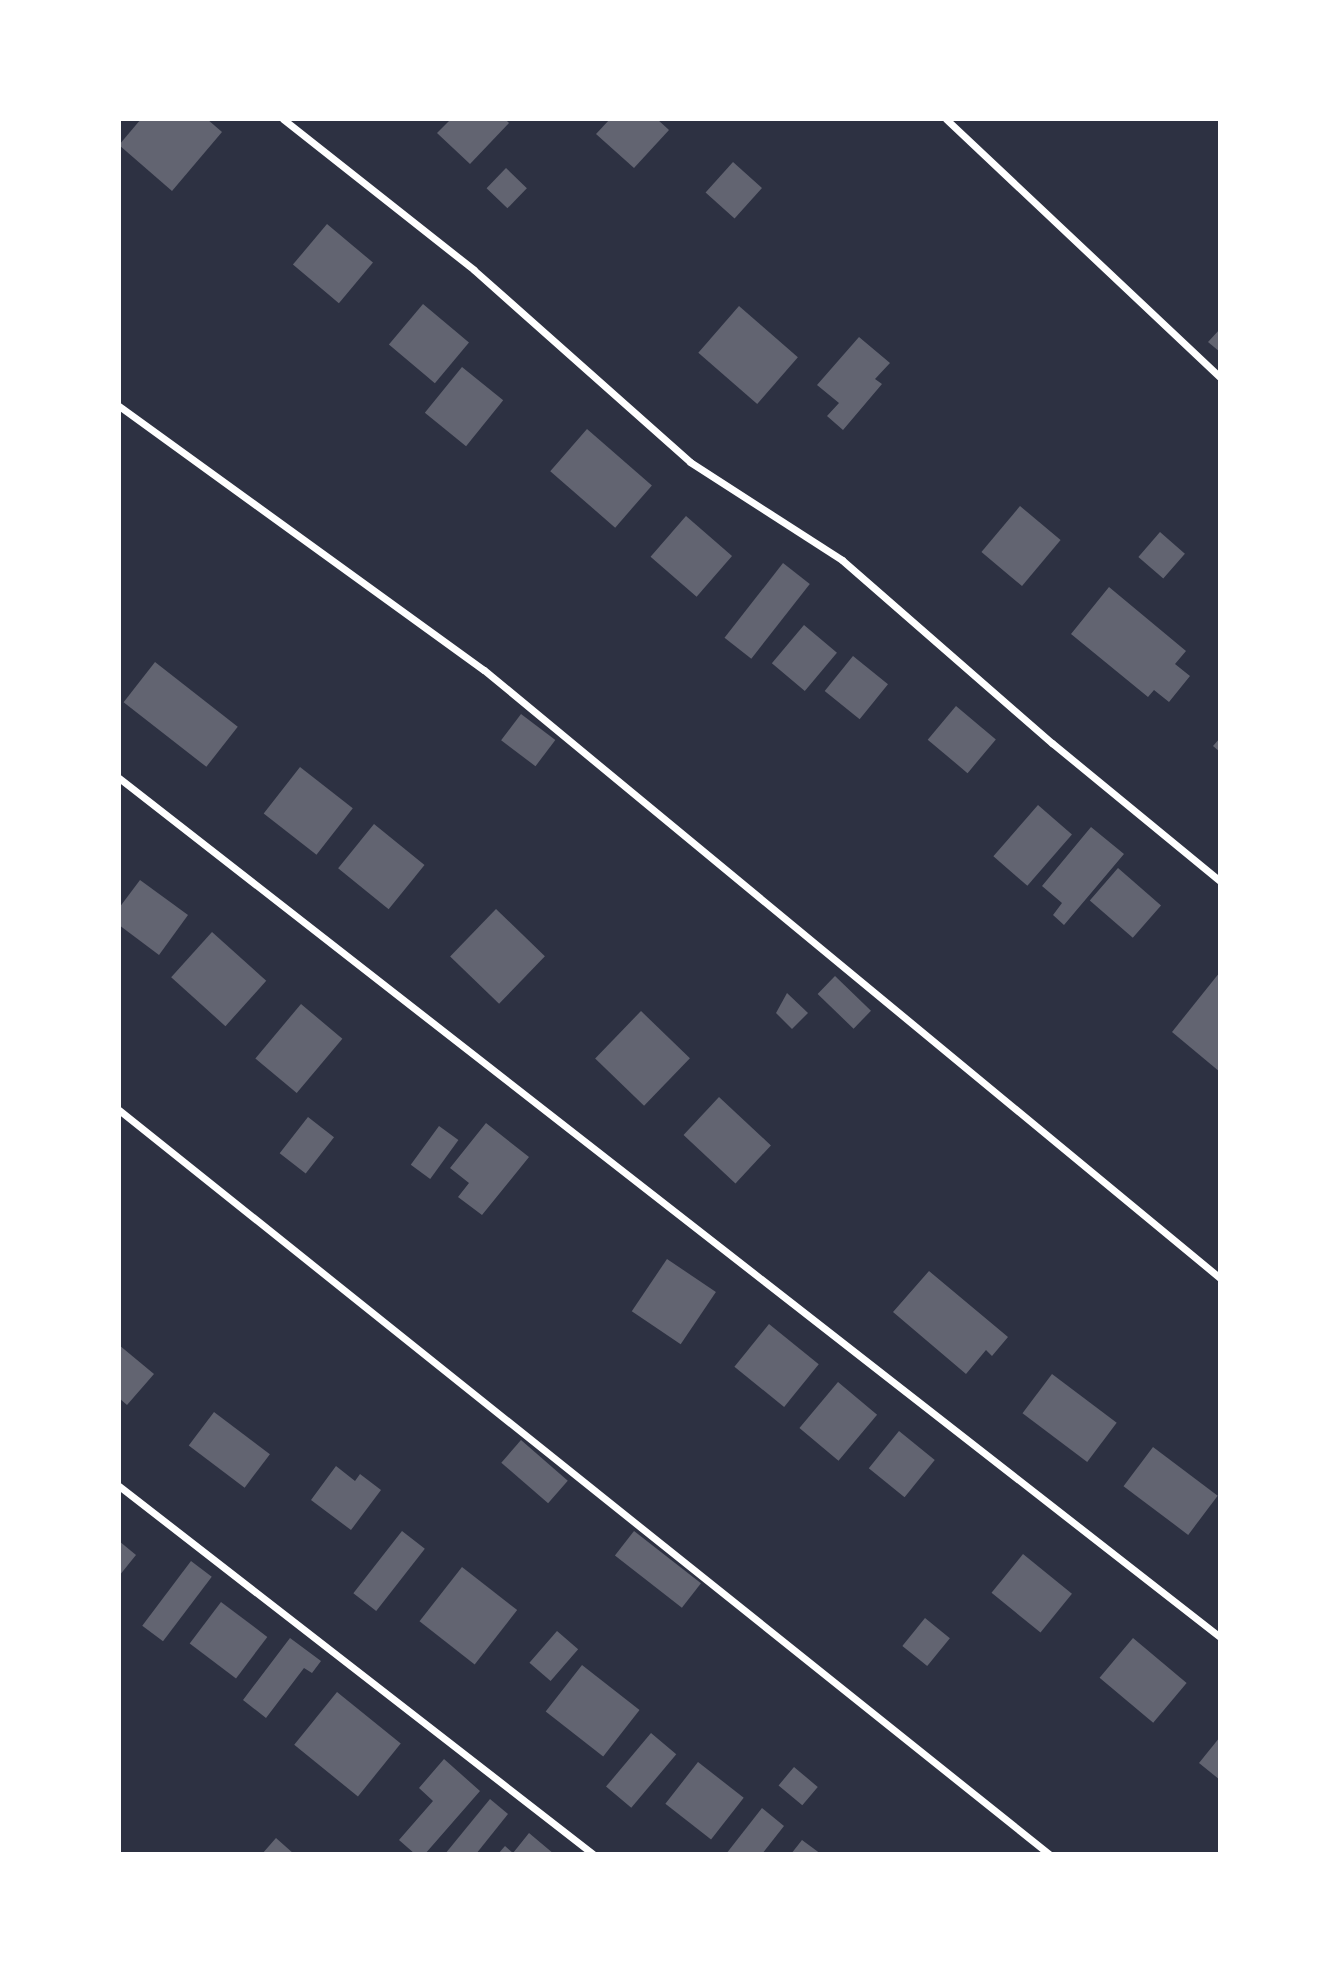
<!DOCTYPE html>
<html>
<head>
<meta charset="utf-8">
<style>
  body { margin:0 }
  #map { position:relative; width:1339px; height:1973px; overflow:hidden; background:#2d3142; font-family:Bitter,serif }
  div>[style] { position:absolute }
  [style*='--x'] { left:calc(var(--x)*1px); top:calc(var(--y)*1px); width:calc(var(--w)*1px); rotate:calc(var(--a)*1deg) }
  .building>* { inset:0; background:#626471; transform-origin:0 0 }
  .minor>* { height:7px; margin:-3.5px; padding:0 3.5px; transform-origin:3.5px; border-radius:3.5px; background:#fff }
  span { translate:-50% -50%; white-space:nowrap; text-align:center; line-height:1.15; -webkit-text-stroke:7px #fff; paint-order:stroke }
  .frame { position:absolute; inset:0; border:121px solid #fff; pointer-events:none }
</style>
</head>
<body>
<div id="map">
  <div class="building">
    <i style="clip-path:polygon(141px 119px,207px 119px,222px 132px,172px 191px,119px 145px)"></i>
    <i style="clip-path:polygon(451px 119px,505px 119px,509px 123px,470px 164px,437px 133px)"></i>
    <i style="clip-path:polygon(610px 119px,657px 119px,669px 130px,634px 168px,596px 134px)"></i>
    <i style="left:733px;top:162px;width:39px;height:41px;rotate:42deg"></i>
    <i style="left:506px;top:168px;width:29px;height:28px;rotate:44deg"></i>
    <i style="left:327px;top:224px;width:60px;height:53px;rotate:40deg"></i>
    <i style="left:423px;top:304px;width:60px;height:53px;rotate:40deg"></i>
    <i style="left:739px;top:306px;width:78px;height:62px;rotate:41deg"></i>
    <i style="clip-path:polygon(1220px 329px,1220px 352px,1208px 342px)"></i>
    <i style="clip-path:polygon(859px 337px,890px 363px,875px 379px,882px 384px,843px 430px,827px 416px,839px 403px,817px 385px)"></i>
    <i style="left:462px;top:367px;width:53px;height:59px;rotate:39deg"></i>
    <i style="left:587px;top:429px;width:86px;height:56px;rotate:41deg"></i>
    <i style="left:1020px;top:506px;width:53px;height:60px;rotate:40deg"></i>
    <i style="left:686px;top:516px;width:61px;height:54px;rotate:41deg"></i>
    <i style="left:1160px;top:532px;width:33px;height:33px;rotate:41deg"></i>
    <i style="left:783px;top:563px;width:34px;height:95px;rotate:38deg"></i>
    <i style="clip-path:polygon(1109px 587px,1186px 651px,1175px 664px,1190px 676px,1169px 702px,1154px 690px,1148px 697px,1071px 634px)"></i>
    <i style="left:804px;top:625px;width:43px;height:50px;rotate:40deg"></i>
    <i style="left:853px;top:656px;width:45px;height:45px;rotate:39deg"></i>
    <i style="left:155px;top:662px;width:105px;height:51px;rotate:38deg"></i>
    <i style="left:956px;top:706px;width:52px;height:44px;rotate:40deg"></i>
    <i style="left:521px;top:714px;width:43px;height:33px;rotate:37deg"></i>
    <i style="clip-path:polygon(1220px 738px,1220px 752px,1213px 746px)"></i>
    <i style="left:300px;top:767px;width:67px;height:59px;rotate:38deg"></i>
    <i style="left:1038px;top:805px;width:45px;height:68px;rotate:41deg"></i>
    <i style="left:374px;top:824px;width:65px;height:57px;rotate:39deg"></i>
    <i style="clip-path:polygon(1091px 827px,1124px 854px,1064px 925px,1053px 915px,1062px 903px,1042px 886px)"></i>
    <i style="left:1118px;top:868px;width:57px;height:43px;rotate:41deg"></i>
    <i style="clip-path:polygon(140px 880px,188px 915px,159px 955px,119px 925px,119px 908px)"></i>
    <i style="left:496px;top:909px;width:68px;height:66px;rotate:44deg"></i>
    <i style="left:212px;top:932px;width:73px;height:61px;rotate:42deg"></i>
    <i style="clip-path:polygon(1220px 972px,1220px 1072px,1172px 1032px)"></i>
    <i style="left:835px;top:976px;width:50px;height:25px;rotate:44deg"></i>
    <i style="clip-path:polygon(787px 993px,808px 1013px,792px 1029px,776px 1013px)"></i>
    <i style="left:301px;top:1004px;width:54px;height:71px;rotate:40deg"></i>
    <i style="left:641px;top:1011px;width:68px;height:66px;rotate:44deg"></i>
    <i style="left:719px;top:1097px;width:71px;height:52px;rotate:43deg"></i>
    <i style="left:308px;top:1117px;width:33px;height:46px;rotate:38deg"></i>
    <i style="clip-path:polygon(486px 1123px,529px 1157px,482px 1215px,458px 1197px,469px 1183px,450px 1168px)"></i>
    <i style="left:439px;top:1126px;width:24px;height:48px;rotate:36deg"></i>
    <i style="left:667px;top:1259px;width:59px;height:63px;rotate:34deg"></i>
    <i style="clip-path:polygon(929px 1271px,1008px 1337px,992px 1356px,986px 1350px,966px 1374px,893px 1312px)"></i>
    <i style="left:769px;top:1324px;width:64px;height:55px;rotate:39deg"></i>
    <i style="clip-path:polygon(119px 1345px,154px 1374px,127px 1405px,119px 1398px)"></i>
    <i style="left:1052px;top:1374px;width:81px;height:49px;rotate:37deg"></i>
    <i style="left:838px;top:1382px;width:51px;height:60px;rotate:40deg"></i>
    <i style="left:214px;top:1412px;width:70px;height:42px;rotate:37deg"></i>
    <i style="left:899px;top:1431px;width:46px;height:48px;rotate:39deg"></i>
    <i style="left:521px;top:1440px;width:62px;height:30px;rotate:41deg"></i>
    <i style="left:1153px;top:1447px;width:81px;height:49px;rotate:37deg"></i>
    <i style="clip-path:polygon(336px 1466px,355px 1481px,360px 1474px,381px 1490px,351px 1530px,311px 1500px)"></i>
    <i style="left:402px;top:1531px;width:29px;height:79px;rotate:38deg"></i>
    <i style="left:634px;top:1531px;width:85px;height:31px;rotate:38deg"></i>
    <i style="clip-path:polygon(119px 1541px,136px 1555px,119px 1576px)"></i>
    <i style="left:1023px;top:1554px;width:63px;height:50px;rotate:39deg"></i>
    <i style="left:191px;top:1561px;width:26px;height:81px;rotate:37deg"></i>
    <i style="left:462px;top:1567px;width:70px;height:69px;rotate:38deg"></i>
    <i style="left:221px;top:1602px;width:58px;height:52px;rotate:37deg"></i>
    <i style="left:925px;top:1618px;width:32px;height:36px;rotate:39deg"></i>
    <i style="left:557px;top:1631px;width:28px;height:42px;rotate:41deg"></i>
    <i style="clip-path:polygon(290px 1638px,321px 1661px,312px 1673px,304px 1668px,266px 1718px,243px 1700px)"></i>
    <i style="left:1133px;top:1638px;width:70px;height:52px;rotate:40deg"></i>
    <i style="left:582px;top:1665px;width:73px;height:59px;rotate:38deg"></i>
    <i style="left:337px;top:1692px;width:82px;height:68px;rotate:39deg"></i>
    <i style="left:651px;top:1733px;width:33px;height:70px;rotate:40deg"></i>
    <i style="clip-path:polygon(1220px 1737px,1220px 1780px,1199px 1763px)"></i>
    <i style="clip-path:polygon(444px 1759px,480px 1791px,425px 1854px,415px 1854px,399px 1840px,433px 1801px,419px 1788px)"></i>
    <i style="left:698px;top:1762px;width:58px;height:53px;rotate:38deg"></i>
    <i style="left:794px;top:1767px;width:31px;height:24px;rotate:40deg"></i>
    <i style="clip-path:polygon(490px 1799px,508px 1814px,476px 1854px,445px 1854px)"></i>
    <i style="clip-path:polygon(762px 1808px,784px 1826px,762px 1854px,726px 1854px)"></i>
    <i style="clip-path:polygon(529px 1833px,554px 1854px,498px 1854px,505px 1846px,513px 1853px)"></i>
    <i style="clip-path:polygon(276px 1838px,294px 1854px,262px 1854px)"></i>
    <i style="clip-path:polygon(802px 1840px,821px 1854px,791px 1854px)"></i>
  </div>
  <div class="minor">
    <i style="--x:283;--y:119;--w:243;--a:38.3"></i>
    <i style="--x:474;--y:270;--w:289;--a:41.6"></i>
    <i style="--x:690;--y:462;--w:181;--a:32.8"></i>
    <i style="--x:842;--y:560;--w:279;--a:41.1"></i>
    <i style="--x:1052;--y:743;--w:217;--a:39.4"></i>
    <i style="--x:946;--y:119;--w:376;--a:43.3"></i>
    <i style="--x:119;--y:406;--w:450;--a:35.9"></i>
    <i style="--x:484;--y:670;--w:955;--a:39.56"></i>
    <i style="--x:119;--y:778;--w:1396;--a:37.96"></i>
    <i style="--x:119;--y:1110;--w:1191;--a:38.66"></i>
    <i style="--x:119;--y:1486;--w:600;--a:37.82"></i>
  </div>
  <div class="frame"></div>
</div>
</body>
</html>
